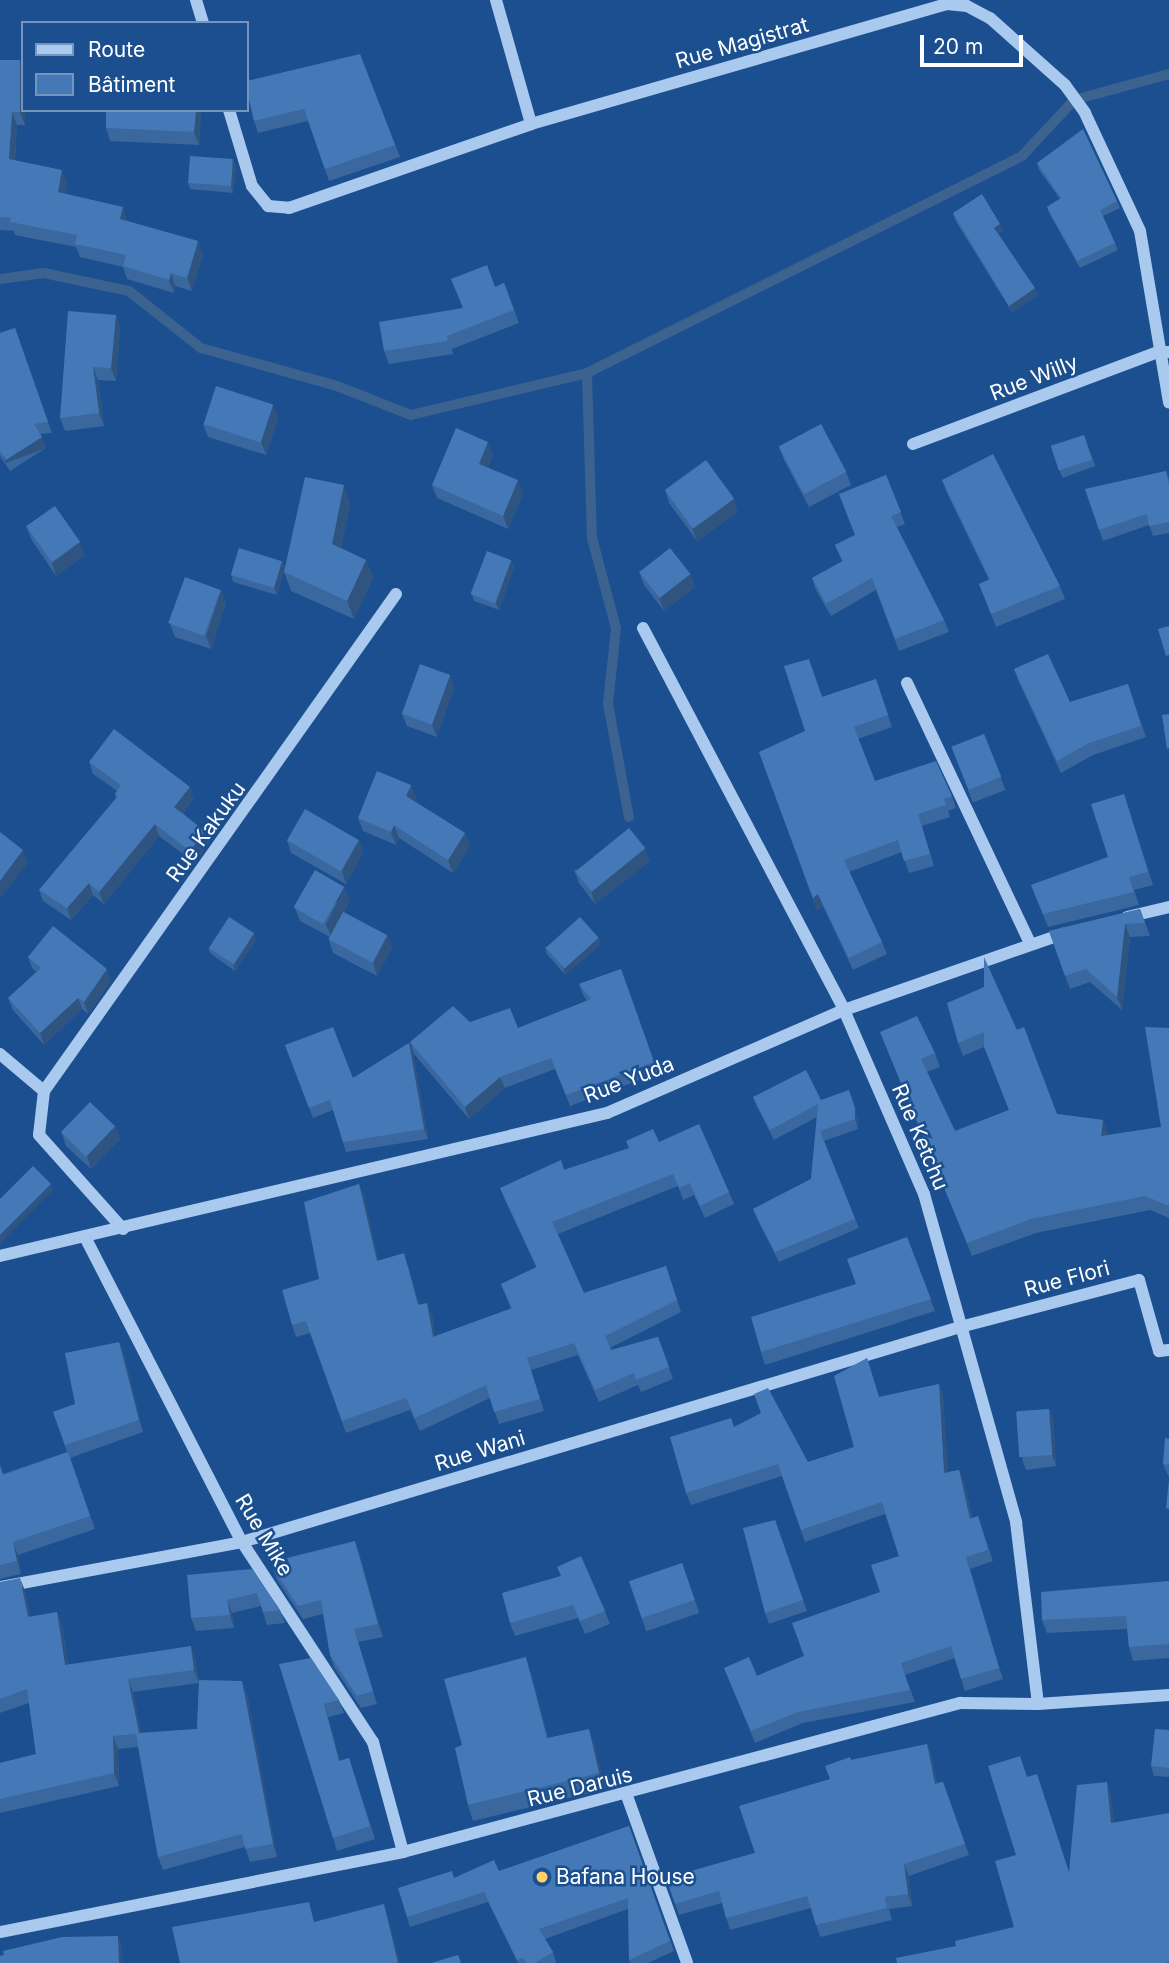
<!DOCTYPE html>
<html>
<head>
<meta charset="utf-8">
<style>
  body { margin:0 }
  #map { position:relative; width:1169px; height:1963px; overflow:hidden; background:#1b4f8f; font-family:Inter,sans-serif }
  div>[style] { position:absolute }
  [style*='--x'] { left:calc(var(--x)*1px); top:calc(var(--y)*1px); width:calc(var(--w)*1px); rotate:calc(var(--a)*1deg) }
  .stream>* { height:10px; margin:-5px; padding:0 5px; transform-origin:5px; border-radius:5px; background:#3c6290 }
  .minor>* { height:12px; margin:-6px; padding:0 6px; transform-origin:6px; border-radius:6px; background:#a9c9ee }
  .wall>* { inset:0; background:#3a679d; transform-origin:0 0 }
  .shaded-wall>* { inset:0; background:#305480; transform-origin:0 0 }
  .building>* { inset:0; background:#4478b7; transform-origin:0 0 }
  .dots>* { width:19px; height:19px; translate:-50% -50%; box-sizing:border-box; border:4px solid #1b4f8f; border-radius:50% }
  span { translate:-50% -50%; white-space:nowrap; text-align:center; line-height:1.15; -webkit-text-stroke:5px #1b4f8f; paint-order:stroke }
  .street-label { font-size:21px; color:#fff }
  .poi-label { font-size:21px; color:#fff }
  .left { translate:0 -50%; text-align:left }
  .legend { position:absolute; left:21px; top:21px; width:228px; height:91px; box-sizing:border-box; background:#1b4f8f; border:2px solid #7695bc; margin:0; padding:9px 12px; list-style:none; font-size:21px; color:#fff }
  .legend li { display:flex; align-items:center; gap:14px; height:35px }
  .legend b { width:35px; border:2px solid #7695bc }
  .scale { position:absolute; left:920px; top:35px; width:103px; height:32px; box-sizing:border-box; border:4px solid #fff; border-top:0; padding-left:9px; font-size:21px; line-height:24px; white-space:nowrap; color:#fff; -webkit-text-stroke:5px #1b4f8f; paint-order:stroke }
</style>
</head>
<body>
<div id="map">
  <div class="stream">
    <i style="--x:0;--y:279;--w:44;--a:-7.8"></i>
    <i style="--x:44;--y:273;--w:87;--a:12"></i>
    <i style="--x:129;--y:291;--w:92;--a:38.4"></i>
    <i style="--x:201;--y:348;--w:141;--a:15.6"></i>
    <i style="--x:337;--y:386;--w:79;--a:21.4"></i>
    <i style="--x:411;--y:415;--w:181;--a:-13.4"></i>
    <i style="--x:587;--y:373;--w:486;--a:-26.5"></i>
    <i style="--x:1022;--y:156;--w:76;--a:-47.1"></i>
    <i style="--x:1074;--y:100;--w:98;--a:-15.3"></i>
    <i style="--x:587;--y:373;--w:165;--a:88.3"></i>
    <i style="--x:592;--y:538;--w:93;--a:75.1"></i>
    <i style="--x:616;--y:628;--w:76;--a:96"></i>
    <i style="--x:608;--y:704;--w:115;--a:79.5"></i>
  </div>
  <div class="minor">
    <i style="--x:196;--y:0;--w:24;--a:73"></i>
    <i style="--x:496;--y:0;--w:129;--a:74.2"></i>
    <i style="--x:229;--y:110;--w:79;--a:73.2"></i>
    <i style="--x:252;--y:186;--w:26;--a:51"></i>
    <i style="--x:268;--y:206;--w:21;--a:5"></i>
    <i style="--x:289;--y:208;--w:256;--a:-19.1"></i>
    <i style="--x:531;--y:124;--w:433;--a:-16.1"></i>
    <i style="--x:947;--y:4;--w:20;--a:6"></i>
    <i style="--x:967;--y:6;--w:26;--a:28"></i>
    <i style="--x:990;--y:18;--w:101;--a:41.8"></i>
    <i style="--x:1065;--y:85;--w:34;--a:54"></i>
    <i style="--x:1085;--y:113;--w:130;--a:65"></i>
    <i style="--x:1140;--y:231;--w:174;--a:80.4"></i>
    <i style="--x:913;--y:444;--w:262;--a:-20.6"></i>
    <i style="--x:1158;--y:352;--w:11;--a:0"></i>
    <i style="--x:643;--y:628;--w:432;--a:62.2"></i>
    <i style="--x:844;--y:1010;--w:201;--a:66.5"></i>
    <i style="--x:924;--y:1194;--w:341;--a:74.3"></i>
    <i style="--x:1016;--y:1522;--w:183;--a:83.1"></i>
    <i style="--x:907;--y:683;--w:285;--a:64.7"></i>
    <i style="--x:1127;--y:917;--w:43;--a:-13.4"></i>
    <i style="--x:0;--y:1054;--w:57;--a:40.1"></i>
    <i style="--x:44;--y:1091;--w:44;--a:96.5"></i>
    <i style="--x:39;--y:1135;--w:126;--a:48.2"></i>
    <i style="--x:44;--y:1091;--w:609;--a:-54.69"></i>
    <i style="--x:85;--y:1237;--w:343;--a:62.8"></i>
    <i style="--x:242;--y:1542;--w:239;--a:56.8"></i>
    <i style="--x:373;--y:1742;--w:114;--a:74.7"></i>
    <i style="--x:0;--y:1256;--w:624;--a:-13.26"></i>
    <i style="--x:607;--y:1113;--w:258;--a:-23.5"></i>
    <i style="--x:844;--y:1010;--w:234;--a:-19.2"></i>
    <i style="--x:0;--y:1587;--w:246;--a:-10.5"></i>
    <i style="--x:242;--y:1542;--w:754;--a:-16.66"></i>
    <i style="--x:964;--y:1326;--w:181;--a:-14.7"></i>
    <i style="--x:1139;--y:1280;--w:74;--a:74.3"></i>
    <i style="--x:1159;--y:1351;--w:10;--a:-6"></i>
    <i style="--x:627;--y:1796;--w:177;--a:70.2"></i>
    <i style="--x:0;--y:1932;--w:411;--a:-11.2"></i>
    <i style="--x:403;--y:1852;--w:577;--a:-14.98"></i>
    <i style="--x:960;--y:1703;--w:78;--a:0.7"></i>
    <i style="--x:1038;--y:1704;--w:131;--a:-3.9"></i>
  </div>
  <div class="wall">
    <i style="clip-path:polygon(360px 54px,400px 157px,329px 181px,308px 121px,258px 133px,254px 121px)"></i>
    <i style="clip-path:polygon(0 60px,25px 110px,25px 125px,17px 125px,15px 160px,67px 183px,65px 194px,127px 221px,198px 241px,203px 254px,192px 291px,175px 286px,174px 293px,127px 279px,123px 267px,80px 257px,76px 247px,15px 235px,14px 231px,0 230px)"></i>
    <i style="clip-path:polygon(106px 110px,201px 110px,199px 145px,110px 141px,106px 128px)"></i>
    <i style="clip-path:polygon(1037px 163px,1117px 201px,1120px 208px,1103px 216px,1118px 250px,1080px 268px,1049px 213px,1047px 207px,1060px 199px,1039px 170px)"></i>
    <i style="clip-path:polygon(236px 166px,233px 193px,190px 189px,188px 183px)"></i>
    <i style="clip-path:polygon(953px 213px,1003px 230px,998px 233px,1038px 295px,1012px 312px,955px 220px)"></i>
    <i style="clip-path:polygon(504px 283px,519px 323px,452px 349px,453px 354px,389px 364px,384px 351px,462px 308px,495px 287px)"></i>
    <i style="clip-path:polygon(116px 315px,120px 328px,116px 381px,98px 380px,104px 426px,65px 431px,60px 418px)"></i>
    <i style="clip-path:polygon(15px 328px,52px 433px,40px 434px,46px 448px,10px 471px,0 456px,0 333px)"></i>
    <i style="clip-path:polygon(273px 405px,278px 418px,266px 455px,208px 437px,203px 424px)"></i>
    <i style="left:1084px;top:435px;width:33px;height:35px;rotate:70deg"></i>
    <i style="clip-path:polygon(779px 447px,846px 472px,851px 485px,809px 507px,784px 460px)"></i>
    <i style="clip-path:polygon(493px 455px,488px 467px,523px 493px,508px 529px,437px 498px,432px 485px)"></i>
    <i style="clip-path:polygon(1166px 471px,1169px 480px,1169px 533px,1153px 536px,1149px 525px,1103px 541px,1085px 489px)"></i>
    <i style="clip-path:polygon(886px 475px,905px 524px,897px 527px,944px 620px,949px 632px,899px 651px,876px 590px,831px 616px,816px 590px,812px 578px,842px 561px,835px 545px,855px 535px)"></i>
    <i style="clip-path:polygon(942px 480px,1060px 586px,1065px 599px,996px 627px,979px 584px,989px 580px,947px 493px)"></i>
    <i style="clip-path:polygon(665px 490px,738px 512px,697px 541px,669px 503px)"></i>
    <i style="clip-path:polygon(350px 504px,341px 548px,366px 560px,373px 578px,354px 619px,291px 591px,284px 572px)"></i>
    <i style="clip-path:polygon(26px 526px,85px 555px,56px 576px,31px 539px)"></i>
    <i style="clip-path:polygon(511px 560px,514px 567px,499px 610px,474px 601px,472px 594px)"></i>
    <i style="clip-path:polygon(282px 561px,285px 567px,277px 595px,233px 582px,231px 575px)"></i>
    <i style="clip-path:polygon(639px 572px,690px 574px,695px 587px,664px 611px,644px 585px)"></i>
    <i style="clip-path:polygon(221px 590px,226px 603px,211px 649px,175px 637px,170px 624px)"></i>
    <i style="clip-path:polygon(1014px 669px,1070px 702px,1128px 684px,1146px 737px,1093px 755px,1061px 773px,1018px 680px)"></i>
    <i style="clip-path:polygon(450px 675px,454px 688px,437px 737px,407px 726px,402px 714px)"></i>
    <i style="clip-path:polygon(876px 679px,892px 727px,858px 739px,875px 781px,952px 796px,956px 808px,948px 811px,950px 817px,922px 826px,934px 866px,909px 873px,902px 852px,849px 872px,882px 942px,887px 954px,853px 970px,823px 906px,817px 910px,759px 752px,805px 731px,822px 697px)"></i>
    <i style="left:984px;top:734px;width:60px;height:35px;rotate:69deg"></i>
    <i style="clip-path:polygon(89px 762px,194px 798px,183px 813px,209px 842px,195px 863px,159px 836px,104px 904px,93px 895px,71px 920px,43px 901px,39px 890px,116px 798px,115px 794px,117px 791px,93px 774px)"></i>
    <i style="clip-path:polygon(411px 785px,416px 798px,414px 801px,465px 833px,470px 846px,453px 873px,399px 838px,396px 845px,363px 831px,358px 818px)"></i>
    <i style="clip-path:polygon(1124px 794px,1153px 885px,1134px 890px,1139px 905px,1048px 927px,1031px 885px,1108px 857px)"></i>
    <i style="clip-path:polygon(287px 840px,359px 840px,363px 853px,346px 884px,291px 853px)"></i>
    <i style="clip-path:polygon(650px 861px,595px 904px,579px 883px,574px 870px)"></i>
    <i style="clip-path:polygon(350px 900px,344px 912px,387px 935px,392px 948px,377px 976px,333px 953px,329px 940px,330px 937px,300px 921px,295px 908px)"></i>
    <i style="clip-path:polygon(1140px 909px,1150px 936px,1130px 937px,1122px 1010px,1090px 982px,1070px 989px,1049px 931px)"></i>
    <i style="clip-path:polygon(256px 940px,235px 971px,211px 954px,208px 948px)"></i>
    <i style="clip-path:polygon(601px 944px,565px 975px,547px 954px,545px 947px)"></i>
    <i style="clip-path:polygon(28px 957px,111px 981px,88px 1014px,82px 1009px,44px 1045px,13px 1010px,8px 998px,36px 972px,32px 968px)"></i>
    <i style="clip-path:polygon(621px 969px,658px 1073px,570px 1106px,555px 1069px,505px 1088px,469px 1119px,414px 1054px,410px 1042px,470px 1022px,518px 1028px,587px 1001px,583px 995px,579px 984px)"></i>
    <i style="clip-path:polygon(984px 987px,1057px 1114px,1103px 1120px,1108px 1135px,1161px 1127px,1169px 1028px,1169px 1218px,1150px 1210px,1036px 1233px,972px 1256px,880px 1032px,935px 1053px,940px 1067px,927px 1072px,955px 1131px,1009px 1110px,984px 1047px,963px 1056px,958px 1043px)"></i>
    <i style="clip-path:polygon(409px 1043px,413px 1053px,428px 1139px,346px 1152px,333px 1110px,313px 1118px,285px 1045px,353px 1078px)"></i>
    <i style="clip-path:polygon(753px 1097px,821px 1100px,858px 1118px,858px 1129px,824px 1141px,859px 1228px,779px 1262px,757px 1219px,753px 1209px,811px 1179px,817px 1117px,774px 1140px,757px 1107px)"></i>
    <i style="clip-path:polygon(115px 1126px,120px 1139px,91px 1169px,66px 1146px,62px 1133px)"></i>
    <i style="clip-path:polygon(659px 1142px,729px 1192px,734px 1204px,705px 1218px,694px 1195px,683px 1200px,678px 1186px,558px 1234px,584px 1293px,666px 1266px,681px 1312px,610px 1348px,611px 1350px,658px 1337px,673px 1379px,641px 1392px,638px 1385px,599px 1402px,578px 1355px,531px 1370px,544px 1411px,499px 1424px,490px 1398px,420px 1431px,410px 1410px,346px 1433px,310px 1333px,296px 1337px,292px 1325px,319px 1279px,359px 1184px,364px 1196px,378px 1260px,408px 1265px,419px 1304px,432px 1315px,435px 1336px,511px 1309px,501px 1284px,536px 1267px,505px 1200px,500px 1188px)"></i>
    <i style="clip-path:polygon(907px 1237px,935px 1311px,765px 1365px,761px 1352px,856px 1284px)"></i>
    <i style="clip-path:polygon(119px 1342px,124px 1355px,143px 1432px,70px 1458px,95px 1529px,18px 1555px,21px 1574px,0 1579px,0 1464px,3px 1474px,67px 1452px,53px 1412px,75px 1404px)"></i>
    <i style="clip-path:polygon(867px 1358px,879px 1397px,939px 1384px,943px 1396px,948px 1472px,959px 1470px,964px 1482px,972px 1518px,978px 1516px,993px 1561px,970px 1569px,1003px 1679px,965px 1691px,955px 1658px,905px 1675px,915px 1702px,803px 1723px,755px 1743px,724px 1668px,757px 1676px,804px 1656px,880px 1592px,899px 1556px,885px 1514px,805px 1542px,782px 1476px,691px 1505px,686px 1493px,734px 1427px,808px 1462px,854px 1447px)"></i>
    <i style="clip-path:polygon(1049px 1409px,1053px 1419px,1056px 1466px,1026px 1470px,1022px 1459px)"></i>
    <i style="clip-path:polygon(1169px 1439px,1169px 1478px,1163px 1464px)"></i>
    <i style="clip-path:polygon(775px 1520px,807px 1611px,769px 1624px,765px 1613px)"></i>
    <i style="clip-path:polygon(359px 1553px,383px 1637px,358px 1642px,377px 1704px,361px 1708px,334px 1667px,330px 1655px,323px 1614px,303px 1619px,277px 1580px,273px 1568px,290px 1566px)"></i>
    <i style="left:682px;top:1563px;width:53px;height:56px;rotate:71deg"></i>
    <i style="clip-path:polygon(252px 1569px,280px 1610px,285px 1623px,267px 1625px,261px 1606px,232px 1613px,234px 1628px,196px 1631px,191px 1618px)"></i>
    <i style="clip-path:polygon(560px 1576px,605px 1611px,610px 1624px,585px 1634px,578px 1618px,515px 1636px,510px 1623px)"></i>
    <i style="clip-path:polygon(1169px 1581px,1169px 1658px,1133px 1661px,1129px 1647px,1127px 1629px,1047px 1633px,1042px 1620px)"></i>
    <i style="clip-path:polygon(evenodd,0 1582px,25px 1591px,30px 1617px,57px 1612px,62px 1625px,68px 1664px,195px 1658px,199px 1682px,247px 1694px,277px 1857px,250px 1862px,245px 1847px,163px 1870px,158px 1857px,138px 1747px,118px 1749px,119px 1786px,0 1813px,0 1763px,36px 1754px,29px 1703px,0 1713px,0 1582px,199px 1683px,197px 1729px,141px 1733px,133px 1692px,199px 1683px)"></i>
    <i style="clip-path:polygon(279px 1664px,339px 1700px,344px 1713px,328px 1717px,340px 1761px,349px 1758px,375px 1839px,337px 1851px)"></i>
    <i style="clip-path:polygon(531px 1673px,548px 1738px,594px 1744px,605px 1789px,473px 1821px,468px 1805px,462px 1745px)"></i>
    <i style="clip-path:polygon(1169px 1730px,1169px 1777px,1154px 1776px,1151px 1766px)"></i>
    <i style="clip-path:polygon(927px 1744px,931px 1755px,937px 1783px,943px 1782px,969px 1855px,909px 1876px,912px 1906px,889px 1909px,892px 1920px,820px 1937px,811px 1908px,730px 1930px,722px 1903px,679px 1915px,666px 1878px,755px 1853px,830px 1779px,851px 1760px)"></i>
    <i style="clip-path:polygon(629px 1826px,674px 1951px,648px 1963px,630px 1963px,629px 1960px,628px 1909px,545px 1939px,553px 1952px,556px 1962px,555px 1963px,518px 1963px,488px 1902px,410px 1927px,407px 1917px,454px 1878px,499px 1871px)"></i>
  </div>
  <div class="shaded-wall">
    <i style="clip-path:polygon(20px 60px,23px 67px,23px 110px,25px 110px,25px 125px,20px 112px)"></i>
    <i style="clip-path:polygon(196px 110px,201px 110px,199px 145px,194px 132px)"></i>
    <i style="clip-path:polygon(12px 112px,17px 125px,14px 172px,9px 159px)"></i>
    <i style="clip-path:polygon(233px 159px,236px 166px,233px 193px,231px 186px)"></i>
    <i style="clip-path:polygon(62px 170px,67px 183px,63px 205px,58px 192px)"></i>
    <i style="clip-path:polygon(123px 207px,127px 220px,125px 232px,120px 219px)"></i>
    <i style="clip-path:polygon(1000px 224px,1003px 230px,997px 234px,994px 228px)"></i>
    <i style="clip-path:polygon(198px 241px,203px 254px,192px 291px,187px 278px)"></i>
    <i style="clip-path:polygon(171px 273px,175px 286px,174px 293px,169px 280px)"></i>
    <i style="clip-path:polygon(1035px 288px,1038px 295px,1012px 312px,1009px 306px)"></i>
    <i style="clip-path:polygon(116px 315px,120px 328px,116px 381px,111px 368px)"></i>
    <i style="clip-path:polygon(93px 367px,98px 380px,104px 426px,99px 413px)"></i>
    <i style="clip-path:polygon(273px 405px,278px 418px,266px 455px,261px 442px)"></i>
    <i style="left:42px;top:437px;width:12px;height:43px;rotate:70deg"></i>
    <i style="clip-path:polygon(488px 442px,493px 455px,484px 477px,479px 464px)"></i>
    <i style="clip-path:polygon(518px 480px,523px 493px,508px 529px,503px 516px)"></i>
    <i style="clip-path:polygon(344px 485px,350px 504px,338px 563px,332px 544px)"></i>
    <i style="clip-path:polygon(734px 499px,738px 512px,697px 541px,692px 528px)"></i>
    <i style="clip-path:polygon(80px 542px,85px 555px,56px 576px,52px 563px)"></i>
    <i style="clip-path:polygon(366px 560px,373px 578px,354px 619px,347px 601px)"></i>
    <i style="clip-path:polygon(511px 560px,514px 567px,499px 610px,496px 603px)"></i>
    <i style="clip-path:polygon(282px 561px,285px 567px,277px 595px,274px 588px)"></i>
    <i style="clip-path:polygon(690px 574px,695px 587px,664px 611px,659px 598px)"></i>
    <i style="clip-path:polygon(221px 590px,226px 603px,211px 649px,206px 636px)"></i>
    <i style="clip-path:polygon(450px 675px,454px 688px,437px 737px,432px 724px)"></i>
    <i style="clip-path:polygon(411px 785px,416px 798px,411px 809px,406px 796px)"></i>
    <i style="clip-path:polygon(190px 787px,194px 798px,179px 819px,174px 807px)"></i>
    <i style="clip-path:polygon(155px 824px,159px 836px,104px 904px,99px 892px)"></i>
    <i style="clip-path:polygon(394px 825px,399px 838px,396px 845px,391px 832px)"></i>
    <i style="clip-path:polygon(205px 831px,209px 842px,195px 863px,190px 851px)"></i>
    <i style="clip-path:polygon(465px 833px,470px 846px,453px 873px,448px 860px)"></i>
    <i style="clip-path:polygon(359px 840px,363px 853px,346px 884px,342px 871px)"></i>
    <i style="clip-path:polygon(645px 848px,650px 861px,595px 904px,591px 891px)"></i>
    <i style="clip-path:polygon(23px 850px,28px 863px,0 899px,0 881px)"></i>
    <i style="clip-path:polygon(89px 883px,93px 895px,71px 920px,67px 908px)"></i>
    <i style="clip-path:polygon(345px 887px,350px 900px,331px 937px,326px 924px)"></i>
    <i style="clip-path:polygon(818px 894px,823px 906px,817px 910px,813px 898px)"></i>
    <i style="clip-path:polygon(1125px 924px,1130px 937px,1122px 1010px,1117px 997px)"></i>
    <i style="clip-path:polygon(254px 933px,256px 940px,235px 971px,233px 964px)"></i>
    <i style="clip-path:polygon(387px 935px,392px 948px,377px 976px,373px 963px)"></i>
    <i style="clip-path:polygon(599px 938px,601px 944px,565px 975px,563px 968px)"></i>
    <i style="clip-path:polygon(107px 969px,111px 981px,88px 1014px,84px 1002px)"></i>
    <i style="clip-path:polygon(78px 998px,82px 1009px,44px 1045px,40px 1033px)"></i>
    <i style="clip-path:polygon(409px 1043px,413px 1053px,428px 1139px,424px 1129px)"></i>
    <i style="clip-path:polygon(500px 1077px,505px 1088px,469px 1119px,465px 1107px)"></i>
    <i style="clip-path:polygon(849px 1090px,858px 1118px,858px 1129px,855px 1119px)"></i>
    <i style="clip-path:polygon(1103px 1120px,1108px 1133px,1106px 1149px,1101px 1136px)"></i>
    <i style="clip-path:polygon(115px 1126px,120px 1139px,91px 1169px,87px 1156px)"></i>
    <i style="clip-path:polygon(51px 1184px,53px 1190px,0 1244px,0 1235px)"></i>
    <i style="clip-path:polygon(359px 1184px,364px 1196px,381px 1273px,377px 1261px)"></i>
    <i style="clip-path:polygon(404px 1253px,408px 1265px,422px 1317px,418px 1305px)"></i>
    <i style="clip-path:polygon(427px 1303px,432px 1315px,437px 1349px,433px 1337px)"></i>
    <i style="clip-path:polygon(119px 1342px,124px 1355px,143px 1432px,139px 1420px)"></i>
    <i style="clip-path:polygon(939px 1384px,943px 1396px,949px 1485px,944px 1473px)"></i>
    <i style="clip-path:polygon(1049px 1409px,1053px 1419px,1056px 1466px,1052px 1455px)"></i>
    <i style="clip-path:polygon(959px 1470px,964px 1482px,974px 1531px,970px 1519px)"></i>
    <i style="clip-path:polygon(355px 1541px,359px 1553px,383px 1637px,378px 1624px)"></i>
    <i style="clip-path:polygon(13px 1542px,18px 1555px,21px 1574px,17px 1561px)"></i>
    <i style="clip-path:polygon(966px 1557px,970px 1569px,1003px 1679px,999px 1668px)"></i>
    <i style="clip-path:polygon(20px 1578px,25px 1591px,32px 1630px,28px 1617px)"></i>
    <i style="clip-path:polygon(227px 1600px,232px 1613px,234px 1628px,230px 1615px)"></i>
    <i style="clip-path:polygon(57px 1612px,62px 1625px,70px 1678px,65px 1665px)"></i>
    <i style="clip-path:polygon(191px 1646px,195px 1658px,199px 1683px,194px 1670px)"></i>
    <i style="clip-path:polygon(526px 1657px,531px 1673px,552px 1754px,547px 1738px)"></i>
    <i style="clip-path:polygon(128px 1679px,133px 1692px,144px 1746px,139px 1733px)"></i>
    <i style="clip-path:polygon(242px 1681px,247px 1694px,277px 1857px,273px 1844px)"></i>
    <i style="clip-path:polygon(324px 1704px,328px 1717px,344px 1774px,339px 1761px)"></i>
    <i style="clip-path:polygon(589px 1729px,594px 1744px,605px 1789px,599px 1773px)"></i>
    <i style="clip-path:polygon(113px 1736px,118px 1749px,119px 1786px,114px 1773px)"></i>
    <i style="clip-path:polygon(927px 1744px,931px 1755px,940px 1796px,935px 1784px)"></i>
    <i style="clip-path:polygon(1107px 1782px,1111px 1794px,1116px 1835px,1111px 1823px)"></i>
    <i style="clip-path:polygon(904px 1864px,909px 1876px,912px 1906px,908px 1894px)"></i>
    <i style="clip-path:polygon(384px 1904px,388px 1916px,400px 1963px,398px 1963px)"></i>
    <i style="clip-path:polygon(118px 1936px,122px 1948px,123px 1963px,119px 1963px)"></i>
  </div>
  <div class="building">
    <i style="clip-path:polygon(360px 54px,395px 145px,325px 169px,304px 109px,254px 121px,247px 91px,247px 81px)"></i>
    <i style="clip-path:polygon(0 60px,20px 60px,20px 112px,12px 112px,9px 159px,62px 170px,58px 192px,123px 207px,120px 219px,198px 241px,187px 278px,171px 273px,169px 280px,123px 266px,126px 255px,75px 244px,77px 235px,10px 222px,11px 218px,0 217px)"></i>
    <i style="clip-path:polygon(106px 110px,196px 110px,194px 132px,106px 128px)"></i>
    <i style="clip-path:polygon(1083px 129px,1117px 201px,1100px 210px,1115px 243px,1077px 261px,1047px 207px,1061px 198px,1037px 163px)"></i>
    <i style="left:190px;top:156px;width:43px;height:27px;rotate:4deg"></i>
    <i style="clip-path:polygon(982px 194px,1000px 224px,994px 228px,1035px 288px,1009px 306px,953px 213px)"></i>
    <i style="clip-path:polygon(487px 265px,495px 287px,504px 283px,514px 310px,447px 336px,448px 341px,384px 351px,379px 322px,463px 308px,451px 279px)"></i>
    <i style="clip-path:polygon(68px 311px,116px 315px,111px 368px,93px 367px,99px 413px,60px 418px)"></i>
    <i style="clip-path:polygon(15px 328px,48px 422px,34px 424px,42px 437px,6px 460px,0 451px,0 333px)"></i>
    <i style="left:216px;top:386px;width:60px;height:40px;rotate:18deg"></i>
    <i style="left:821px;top:424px;width:54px;height:48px;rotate:62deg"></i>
    <i style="clip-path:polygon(456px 428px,488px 442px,479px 464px,518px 480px,503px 516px,432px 485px)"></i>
    <i style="left:1084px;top:435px;width:26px;height:35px;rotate:72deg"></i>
    <i style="clip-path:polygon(993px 454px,1060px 586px,991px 614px,979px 584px,990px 579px,942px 480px)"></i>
    <i style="left:706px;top:460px;width:48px;height:51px;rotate:54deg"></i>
    <i style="clip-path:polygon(1166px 471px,1169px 485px,1169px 522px,1149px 526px,1147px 514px,1099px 530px,1085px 489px)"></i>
    <i style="clip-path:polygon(886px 475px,901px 512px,891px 516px,944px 620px,895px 639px,872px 578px,826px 604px,812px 578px,843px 561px,835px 545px,855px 535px,839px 494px)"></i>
    <i style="clip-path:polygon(305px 477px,344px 485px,332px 544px,366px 560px,347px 601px,284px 572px)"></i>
    <i style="left:55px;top:506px;width:44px;height:35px;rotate:55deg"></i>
    <i style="left:239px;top:548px;width:45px;height:28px;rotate:17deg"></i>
    <i style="left:670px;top:548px;width:33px;height:39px;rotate:52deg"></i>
    <i style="left:487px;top:551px;width:26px;height:46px;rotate:21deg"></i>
    <i style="left:185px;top:577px;width:38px;height:49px;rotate:20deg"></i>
    <i style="clip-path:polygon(1169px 626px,1169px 655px,1166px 656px,1158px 629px)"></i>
    <i style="clip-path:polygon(1048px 654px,1070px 702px,1128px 684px,1141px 726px,1089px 743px,1057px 761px,1014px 669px)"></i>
    <i style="clip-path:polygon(809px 659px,822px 697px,876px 679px,888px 715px,854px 727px,875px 781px,936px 761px,952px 796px,944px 799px,946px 805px,918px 814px,930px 854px,904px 861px,898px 840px,844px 860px,882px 942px,849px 958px,818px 894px,813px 898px,759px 752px,805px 731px,784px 666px)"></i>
    <i style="left:420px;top:664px;width:32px;height:53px;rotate:20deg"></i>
    <i style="clip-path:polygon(1169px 714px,1169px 748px,1167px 749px,1162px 715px)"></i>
    <i style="clip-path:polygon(114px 729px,190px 787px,174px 807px,205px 831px,190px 851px,155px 824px,99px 892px,89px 883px,67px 908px,39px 890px,118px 796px,115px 794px,121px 785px,89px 762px)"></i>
    <i style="left:984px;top:734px;width:46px;height:35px;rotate:68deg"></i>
    <i style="clip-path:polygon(377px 771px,411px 785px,406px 796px,465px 833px,448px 860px,394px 825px,391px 832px,358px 818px)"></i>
    <i style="clip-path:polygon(1124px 794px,1148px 872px,1129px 877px,1134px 892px,1043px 914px,1031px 885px,1108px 857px,1091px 804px)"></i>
    <i style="left:305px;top:809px;width:62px;height:36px;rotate:30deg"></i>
    <i style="left:629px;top:828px;width:26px;height:69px;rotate:51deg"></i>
    <i style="clip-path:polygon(0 832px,23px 850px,0 881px)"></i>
    <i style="left:315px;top:870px;width:34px;height:43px;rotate:30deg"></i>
    <i style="clip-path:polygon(1140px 909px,1145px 923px,1125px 924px,1117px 997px,1086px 969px,1065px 976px,1049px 931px)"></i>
    <i style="left:343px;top:912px;width:50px;height:31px;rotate:28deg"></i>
    <i style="left:229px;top:917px;width:30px;height:37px;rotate:33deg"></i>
    <i style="left:580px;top:917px;width:28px;height:46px;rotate:48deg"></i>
    <i style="clip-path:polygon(53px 926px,107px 969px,84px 1002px,78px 998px,40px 1033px,8px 998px,41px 968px,28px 957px)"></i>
    <i style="clip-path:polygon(984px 957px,1017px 1030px,1024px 1027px,1057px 1114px,1103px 1120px,1101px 1136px,1161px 1127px,1145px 1027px,1169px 1028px,1169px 1206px,1145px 1196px,1031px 1219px,967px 1243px,880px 1032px,917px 1016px,935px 1053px,921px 1059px,955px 1131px,1009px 1110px,984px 1046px,984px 1032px,958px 1043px,947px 1003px,984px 987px)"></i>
    <i style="clip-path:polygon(621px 969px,654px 1062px,566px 1095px,551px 1058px,500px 1077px,465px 1107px,410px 1042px,453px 1006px,470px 1022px,510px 1008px,518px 1028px,591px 999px,579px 984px)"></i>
    <i style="clip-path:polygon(333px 1027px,353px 1078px,409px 1043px,424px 1129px,343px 1142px,330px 1100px,309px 1108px,285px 1045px)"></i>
    <i style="clip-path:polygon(806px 1070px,821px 1100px,849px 1090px,855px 1108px,855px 1119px,820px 1131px,855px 1219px,775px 1252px,753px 1209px,811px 1179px,818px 1104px,770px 1130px,753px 1097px)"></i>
    <i style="left:90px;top:1102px;width:35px;height:42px;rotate:44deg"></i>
    <i style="clip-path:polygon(699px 1124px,729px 1192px,700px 1206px,690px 1183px,679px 1188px,673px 1174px,552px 1222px,584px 1293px,666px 1266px,677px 1300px,605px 1336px,611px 1350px,658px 1337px,669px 1367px,636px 1380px,634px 1373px,595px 1390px,574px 1343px,527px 1358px,540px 1399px,494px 1412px,486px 1385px,415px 1418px,406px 1398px,342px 1421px,306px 1321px,292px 1325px,282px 1290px,319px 1279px,304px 1202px,359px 1184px,377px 1261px,404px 1253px,418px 1305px,427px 1303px,433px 1337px,512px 1308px,501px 1284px,537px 1267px,500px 1188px,561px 1160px,564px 1170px,629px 1148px,626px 1141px,653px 1129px,659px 1142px)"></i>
    <i style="clip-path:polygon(33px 1166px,51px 1184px,0 1235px,0 1199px)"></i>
    <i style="clip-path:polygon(907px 1237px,931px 1299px,761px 1352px,751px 1317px,856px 1284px,847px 1259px)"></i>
    <i style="clip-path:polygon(119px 1342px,139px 1420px,65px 1445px,53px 1412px,75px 1404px,65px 1353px)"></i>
    <i style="clip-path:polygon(867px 1358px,879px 1397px,939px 1384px,944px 1473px,959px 1470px,970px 1519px,978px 1516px,988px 1550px,966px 1557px,999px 1668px,961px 1679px,951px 1646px,901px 1663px,910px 1690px,798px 1712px,751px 1731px,724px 1668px,749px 1657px,757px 1676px,804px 1656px,792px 1623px,880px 1592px,871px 1565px,899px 1556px,882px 1502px,801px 1530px,778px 1464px,686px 1493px,670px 1437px,731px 1418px,734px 1427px,761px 1413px,754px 1394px,768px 1388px,808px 1462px,854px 1447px,834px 1376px)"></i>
    <i style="left:1049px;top:1409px;width:46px;height:33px;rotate:86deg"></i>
    <i style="clip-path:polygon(1165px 1438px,1169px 1439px,1169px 1465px,1163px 1464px)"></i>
    <i style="clip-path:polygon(68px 1452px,90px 1516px,13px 1542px,17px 1561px,0 1565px,0 1466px,3px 1475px)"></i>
    <i style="clip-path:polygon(1169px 1480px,1169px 1509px,1166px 1508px)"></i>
    <i style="clip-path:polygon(775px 1520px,803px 1600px,765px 1613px,743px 1528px)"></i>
    <i style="clip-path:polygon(355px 1541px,378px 1624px,354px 1629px,373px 1691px,357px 1696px,330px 1655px,321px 1600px,298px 1606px,273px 1568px,290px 1566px,287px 1558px)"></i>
    <i style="clip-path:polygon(581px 1556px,605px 1611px,580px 1621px,573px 1605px,510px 1623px,502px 1593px,561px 1576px,557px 1567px)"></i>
    <i style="left:682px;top:1563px;width:39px;height:56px;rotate:71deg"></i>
    <i style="clip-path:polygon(252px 1569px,280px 1610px,263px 1612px,257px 1593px,227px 1600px,230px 1615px,191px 1618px,187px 1575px)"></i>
    <i style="clip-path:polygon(20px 1578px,28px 1617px,57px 1612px,65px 1665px,191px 1646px,194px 1670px,128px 1679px,139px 1733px,197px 1729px,199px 1680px,242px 1681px,273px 1844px,245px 1849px,242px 1834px,158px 1857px,136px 1734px,113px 1736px,114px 1773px,0 1799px,0 1763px,36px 1754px,27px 1689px,0 1699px,0 1582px)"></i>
    <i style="clip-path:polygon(1169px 1581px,1169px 1644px,1129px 1647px,1126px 1616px,1042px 1620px,1041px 1592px)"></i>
    <i style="clip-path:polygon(526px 1657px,547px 1738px,589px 1729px,599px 1773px,468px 1805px,455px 1748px,462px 1745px,444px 1679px)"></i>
    <i style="clip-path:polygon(311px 1658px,339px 1700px,324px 1704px,339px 1761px,349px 1758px,370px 1826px,333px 1838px,279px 1664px)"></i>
    <i style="clip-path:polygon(1155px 1729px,1169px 1730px,1169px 1768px,1151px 1766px)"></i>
    <i style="clip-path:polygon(927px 1744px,935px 1784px,943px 1782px,965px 1844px,904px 1864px,908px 1894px,885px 1897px,887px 1908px,816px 1925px,807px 1896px,726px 1918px,719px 1891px,675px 1904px,666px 1878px,755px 1853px,739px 1806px,830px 1779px,825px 1766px,850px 1757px,851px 1760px)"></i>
    <i style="clip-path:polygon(1020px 1756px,1027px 1777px,1037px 1774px,1069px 1872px,1077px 1785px,1107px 1782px,1111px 1823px,1169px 1813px,1169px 1962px,1166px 1963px,897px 1963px,896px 1958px,956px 1946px,955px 1941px,1014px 1927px,995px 1861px,1016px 1855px,988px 1766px)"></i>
    <i style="clip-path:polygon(629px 1826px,670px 1941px,629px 1960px,628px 1898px,539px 1929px,553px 1952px,535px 1963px,526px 1963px,523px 1958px,517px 1960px,484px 1892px,407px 1917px,398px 1888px,452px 1871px,454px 1878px,494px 1860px,499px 1871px)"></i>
    <i style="clip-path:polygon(309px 1902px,314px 1922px,384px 1904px,398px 1963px,180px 1963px,172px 1927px)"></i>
    <i style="clip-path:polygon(118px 1936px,119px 1963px,0 1963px,0 1956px,4px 1955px,3px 1951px,62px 1937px)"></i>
    <i style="clip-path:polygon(458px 1955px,461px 1963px,431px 1963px)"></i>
  </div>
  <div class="dots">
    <i style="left:542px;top:1877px;background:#ffd166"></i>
  </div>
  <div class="street-label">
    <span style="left:742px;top:43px;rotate:-16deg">Rue Magistrat</span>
    <span style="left:1034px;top:378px;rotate:-21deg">Rue Willy</span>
    <span style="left:206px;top:832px;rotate:-54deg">Rue Kakuku</span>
    <span style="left:629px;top:1080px;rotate:-21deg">Rue Yuda</span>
    <span style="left:920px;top:1137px;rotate:67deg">Rue Ketchu</span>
    <span style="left:1067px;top:1279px;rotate:-15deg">Rue Flori</span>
    <span style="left:480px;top:1451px;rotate:-17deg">Rue Wani</span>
    <span style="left:264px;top:1535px;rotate:59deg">Rue Mike</span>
    <span style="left:580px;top:1787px;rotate:-14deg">Rue Daruis</span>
  </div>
  <div class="poi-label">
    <span class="left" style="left:556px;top:1877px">Bafana House</span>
  </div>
  <ul class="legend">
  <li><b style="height:9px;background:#a9c9ee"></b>Route</li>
  <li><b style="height:19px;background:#4478b7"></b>Bâtiment</li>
  </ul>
  <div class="scale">20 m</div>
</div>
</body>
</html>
